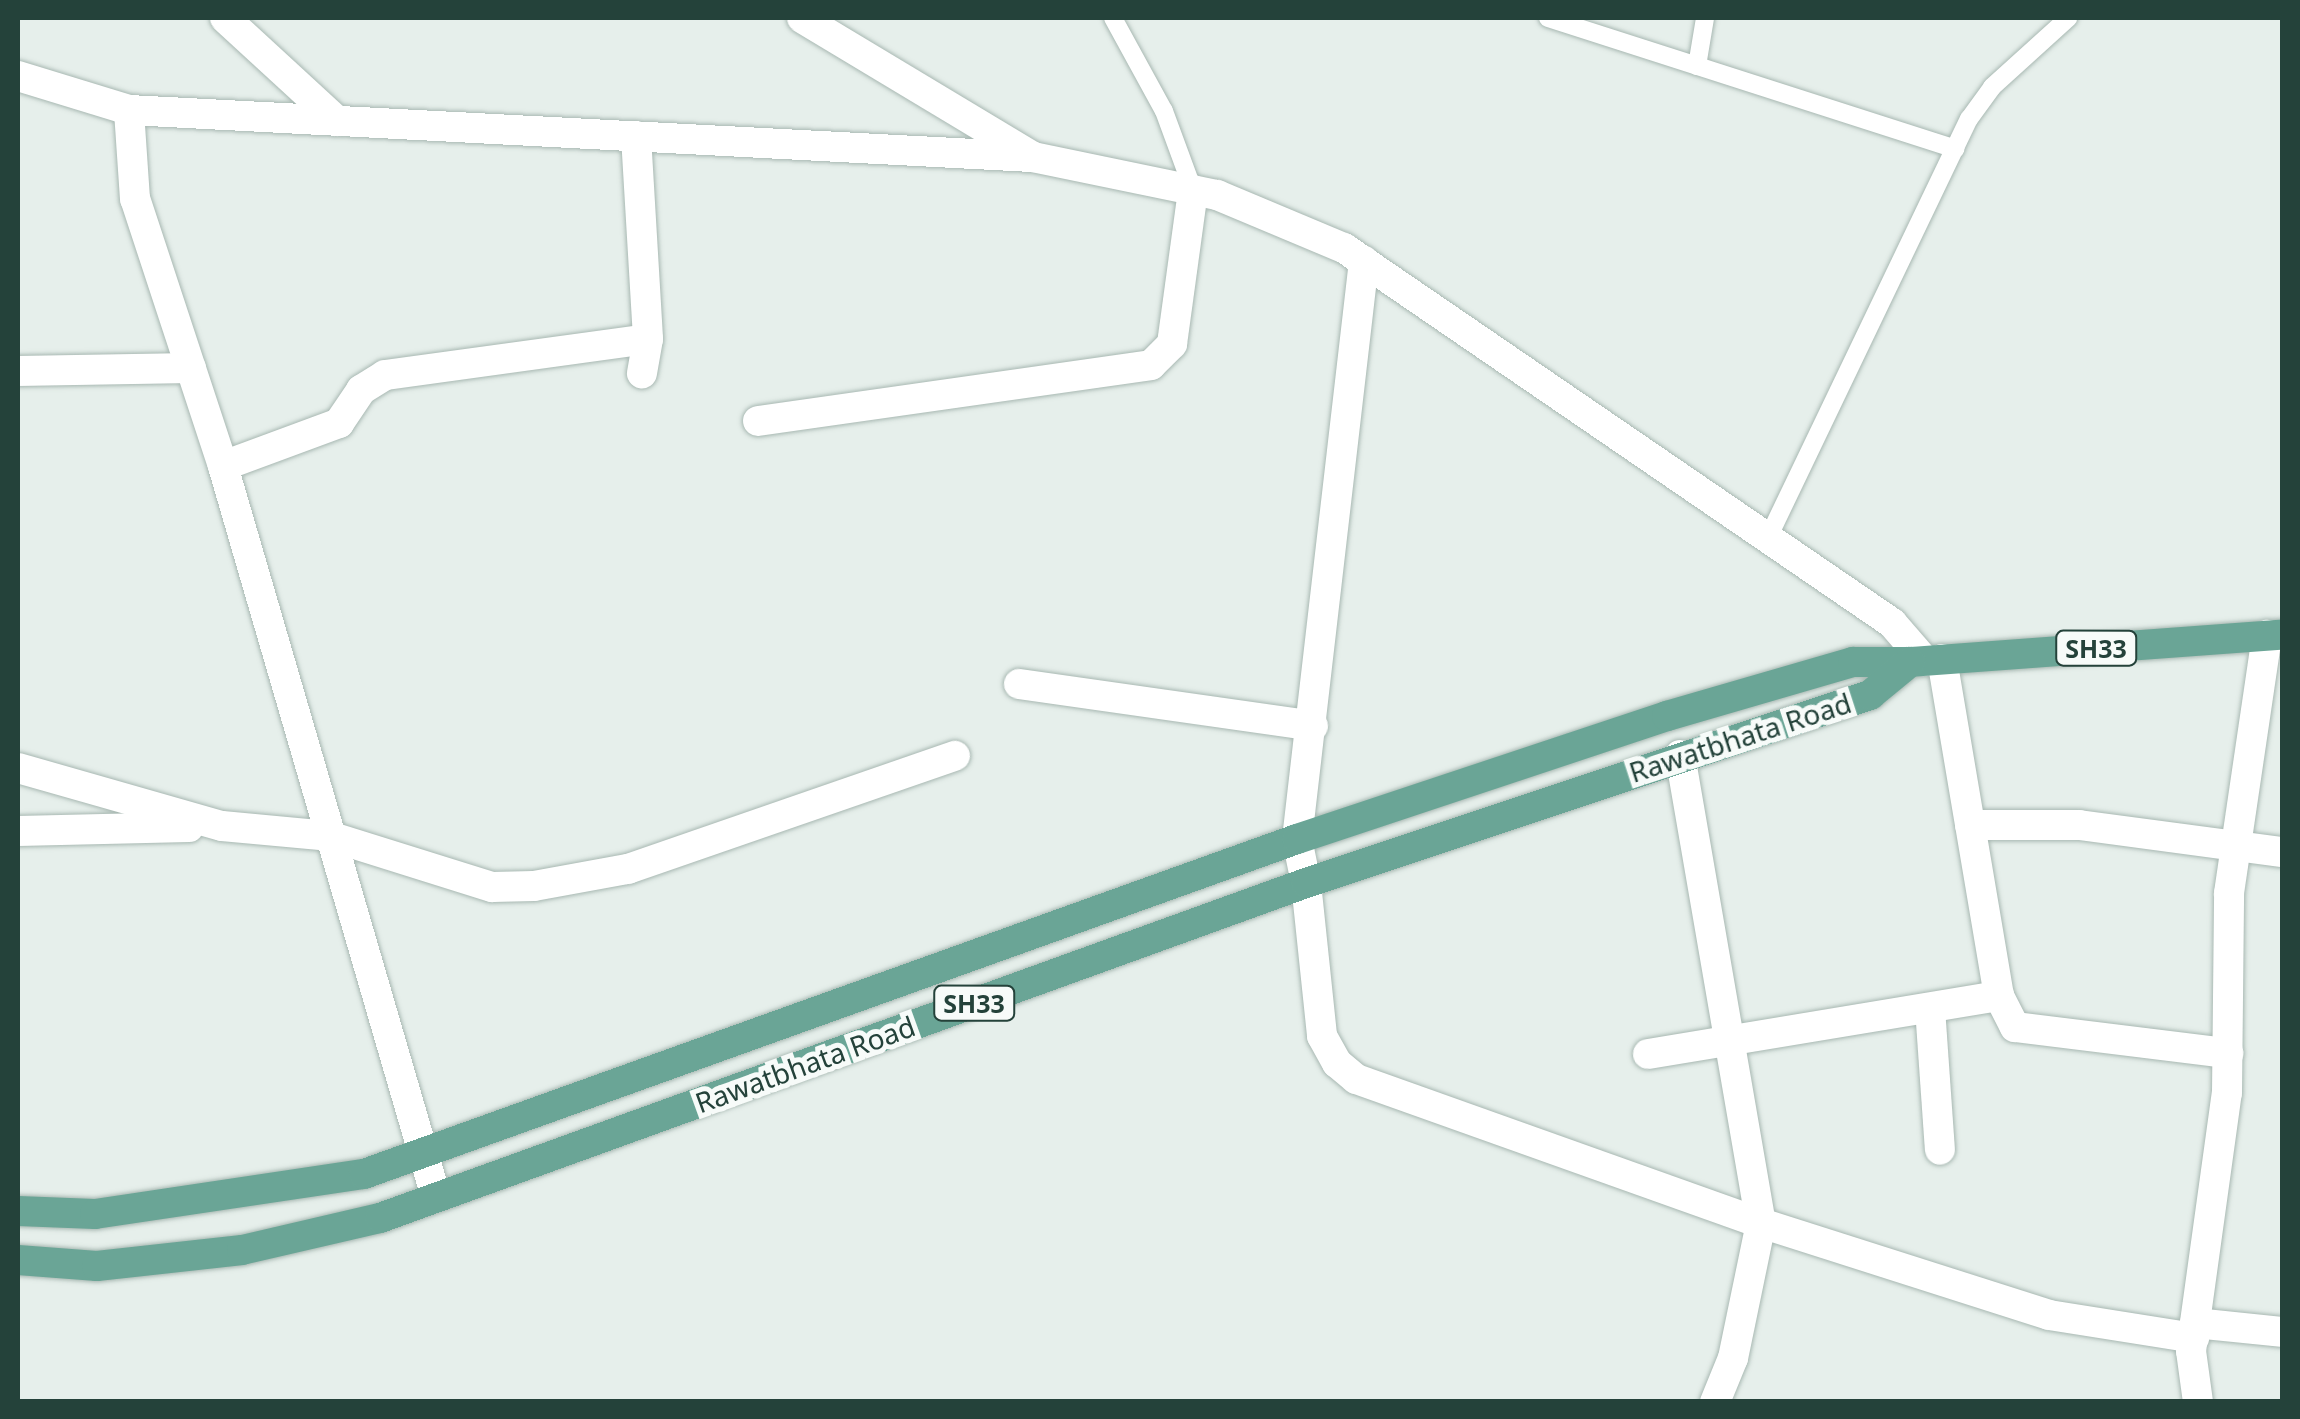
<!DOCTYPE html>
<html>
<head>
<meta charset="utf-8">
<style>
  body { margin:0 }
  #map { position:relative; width:2300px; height:1419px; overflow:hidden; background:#e6efeb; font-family:"Noto Sans",sans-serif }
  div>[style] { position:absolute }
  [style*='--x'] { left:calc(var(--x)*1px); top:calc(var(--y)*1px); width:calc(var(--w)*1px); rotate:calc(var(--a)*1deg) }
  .roads { filter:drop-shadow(0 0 2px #a8b8b2) drop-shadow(0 0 2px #a8b8b2) }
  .lane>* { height:18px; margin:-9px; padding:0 9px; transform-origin:9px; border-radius:9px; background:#fff }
  .street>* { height:30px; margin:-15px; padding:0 15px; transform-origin:15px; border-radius:15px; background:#fff }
  .primary>* { height:30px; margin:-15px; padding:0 15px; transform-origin:15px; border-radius:15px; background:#6aa596 }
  span { translate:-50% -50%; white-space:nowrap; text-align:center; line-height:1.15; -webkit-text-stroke:10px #f7fbf9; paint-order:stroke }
  .shield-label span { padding:2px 8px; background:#f7fbf9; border:2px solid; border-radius:8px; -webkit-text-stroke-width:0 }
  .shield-label { font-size:25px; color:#24423a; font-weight:700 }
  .street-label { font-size:28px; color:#24423a }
  .frame { position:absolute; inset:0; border:20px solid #24423a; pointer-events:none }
</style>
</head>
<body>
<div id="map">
  <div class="roads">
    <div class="lane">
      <i style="--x:1113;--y:18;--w:106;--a:61.3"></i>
      <i style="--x:1164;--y:111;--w:84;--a:69.8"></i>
      <i style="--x:1548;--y:18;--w:428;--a:17.8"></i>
      <i style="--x:1697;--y:66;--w:49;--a:-80.5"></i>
      <i style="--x:1768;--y:538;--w:465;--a:-64.4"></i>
      <i style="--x:1969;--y:119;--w:39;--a:-54"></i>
      <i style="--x:1992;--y:87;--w:103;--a:-42.2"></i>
    </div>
    <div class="street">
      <i style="--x:225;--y:18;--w:152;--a:42.6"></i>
      <i style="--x:802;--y:18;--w:270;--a:31"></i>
      <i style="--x:1033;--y:157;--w:188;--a:11.7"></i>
      <i style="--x:1217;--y:195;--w:138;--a:22.7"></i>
      <i style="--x:1344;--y:248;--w:664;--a:34.38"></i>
      <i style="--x:1892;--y:623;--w:50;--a:49"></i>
      <i style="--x:18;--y:76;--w:116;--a:17"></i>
      <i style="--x:636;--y:136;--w:203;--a:86.6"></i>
      <i style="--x:648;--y:339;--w:35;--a:100"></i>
      <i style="--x:1364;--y:261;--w:582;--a:96.61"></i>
      <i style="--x:1297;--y:839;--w:45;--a:78.4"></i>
      <i style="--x:1306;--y:883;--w:154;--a:84"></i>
      <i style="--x:1322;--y:1036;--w:31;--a:61"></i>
      <i style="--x:1337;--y:1063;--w:25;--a:40"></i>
      <i style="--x:1356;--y:1079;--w:430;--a:19.6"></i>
      <i style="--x:1761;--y:1223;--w:302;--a:17.7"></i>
      <i style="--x:2049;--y:1315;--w:147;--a:9"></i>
      <i style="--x:18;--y:371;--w:173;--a:-1"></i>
      <i style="--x:758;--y:421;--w:397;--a:-8.1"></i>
      <i style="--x:1151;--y:365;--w:30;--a:-45"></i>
      <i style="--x:1172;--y:344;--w:155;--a:-82.2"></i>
      <i style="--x:223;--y:466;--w:124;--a:-20.3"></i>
      <i style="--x:339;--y:423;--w:40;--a:-56"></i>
      <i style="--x:361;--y:390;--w:28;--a:-32"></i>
      <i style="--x:385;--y:375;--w:265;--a:-7.8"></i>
      <i style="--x:1942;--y:659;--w:342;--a:80.4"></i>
      <i style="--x:1999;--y:996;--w:35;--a:63"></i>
      <i style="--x:2015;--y:1027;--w:215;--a:7"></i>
      <i style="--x:1019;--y:684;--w:297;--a:8.1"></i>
      <i style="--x:1680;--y:755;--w:475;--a:80.2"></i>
      <i style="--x:1761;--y:1223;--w:138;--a:101.7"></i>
      <i style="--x:1733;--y:1358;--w:48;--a:112.2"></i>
      <i style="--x:18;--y:768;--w:212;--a:15.9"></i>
      <i style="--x:222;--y:826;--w:107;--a:5.3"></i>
      <i style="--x:329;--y:836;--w:171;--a:17.4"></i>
      <i style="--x:492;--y:887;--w:42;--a:-1.4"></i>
      <i style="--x:534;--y:886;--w:96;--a:-10.3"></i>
      <i style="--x:628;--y:869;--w:346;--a:-19.1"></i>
      <i style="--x:1970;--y:825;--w:109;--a:0"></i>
      <i style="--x:2079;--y:825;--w:205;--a:7.6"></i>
      <i style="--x:18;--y:831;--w:171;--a:-1.3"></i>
      <i style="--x:1930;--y:1008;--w:142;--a:86"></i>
      <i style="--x:1648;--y:1054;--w:356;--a:-9.4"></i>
      <i style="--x:436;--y:1197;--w:761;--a:-106.25"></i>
      <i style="--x:223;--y:466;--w:281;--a:-108.2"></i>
      <i style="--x:135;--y:199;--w:89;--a:-93.9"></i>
      <i style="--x:129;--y:110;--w:905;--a:2.98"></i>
      <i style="--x:2195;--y:1323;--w:87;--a:5.9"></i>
      <i style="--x:2198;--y:1402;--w:51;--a:-97.8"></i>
      <i style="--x:2191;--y:1351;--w:260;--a:-82.1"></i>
      <i style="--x:2227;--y:1093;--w:200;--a:-89.4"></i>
      <i style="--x:2229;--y:893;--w:261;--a:-81.6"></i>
    </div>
    <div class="primary">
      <i style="--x:18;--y:1211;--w:77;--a:2.2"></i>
      <i style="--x:95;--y:1214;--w:272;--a:-8.5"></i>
      <i style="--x:364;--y:1174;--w:991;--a:-19.75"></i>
      <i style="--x:1297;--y:839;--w:390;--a:-18.4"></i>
      <i style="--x:1667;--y:716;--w:194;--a:-16.2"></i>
      <i style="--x:1853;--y:662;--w:57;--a:0"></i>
      <i style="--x:1910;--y:662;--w:373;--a:-4.2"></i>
      <i style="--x:18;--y:1260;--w:79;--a:4.3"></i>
      <i style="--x:97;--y:1266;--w:146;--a:-6.3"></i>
      <i style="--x:242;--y:1250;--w:142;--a:-13.1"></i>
      <i style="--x:380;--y:1218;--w:985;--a:-19.89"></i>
      <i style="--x:1306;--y:883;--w:595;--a:-18.43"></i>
      <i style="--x:1870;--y:695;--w:52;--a:-39.5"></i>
    </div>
  </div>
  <div class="shield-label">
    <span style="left:2096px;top:648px">SH33</span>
    <span style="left:974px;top:1003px">SH33</span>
  </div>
  <div class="street-label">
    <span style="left:1740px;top:737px;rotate:-18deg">Rawatbhata Road</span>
    <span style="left:805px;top:1064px;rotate:-20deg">Rawatbhata Road</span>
  </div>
  <div class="frame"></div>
</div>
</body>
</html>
